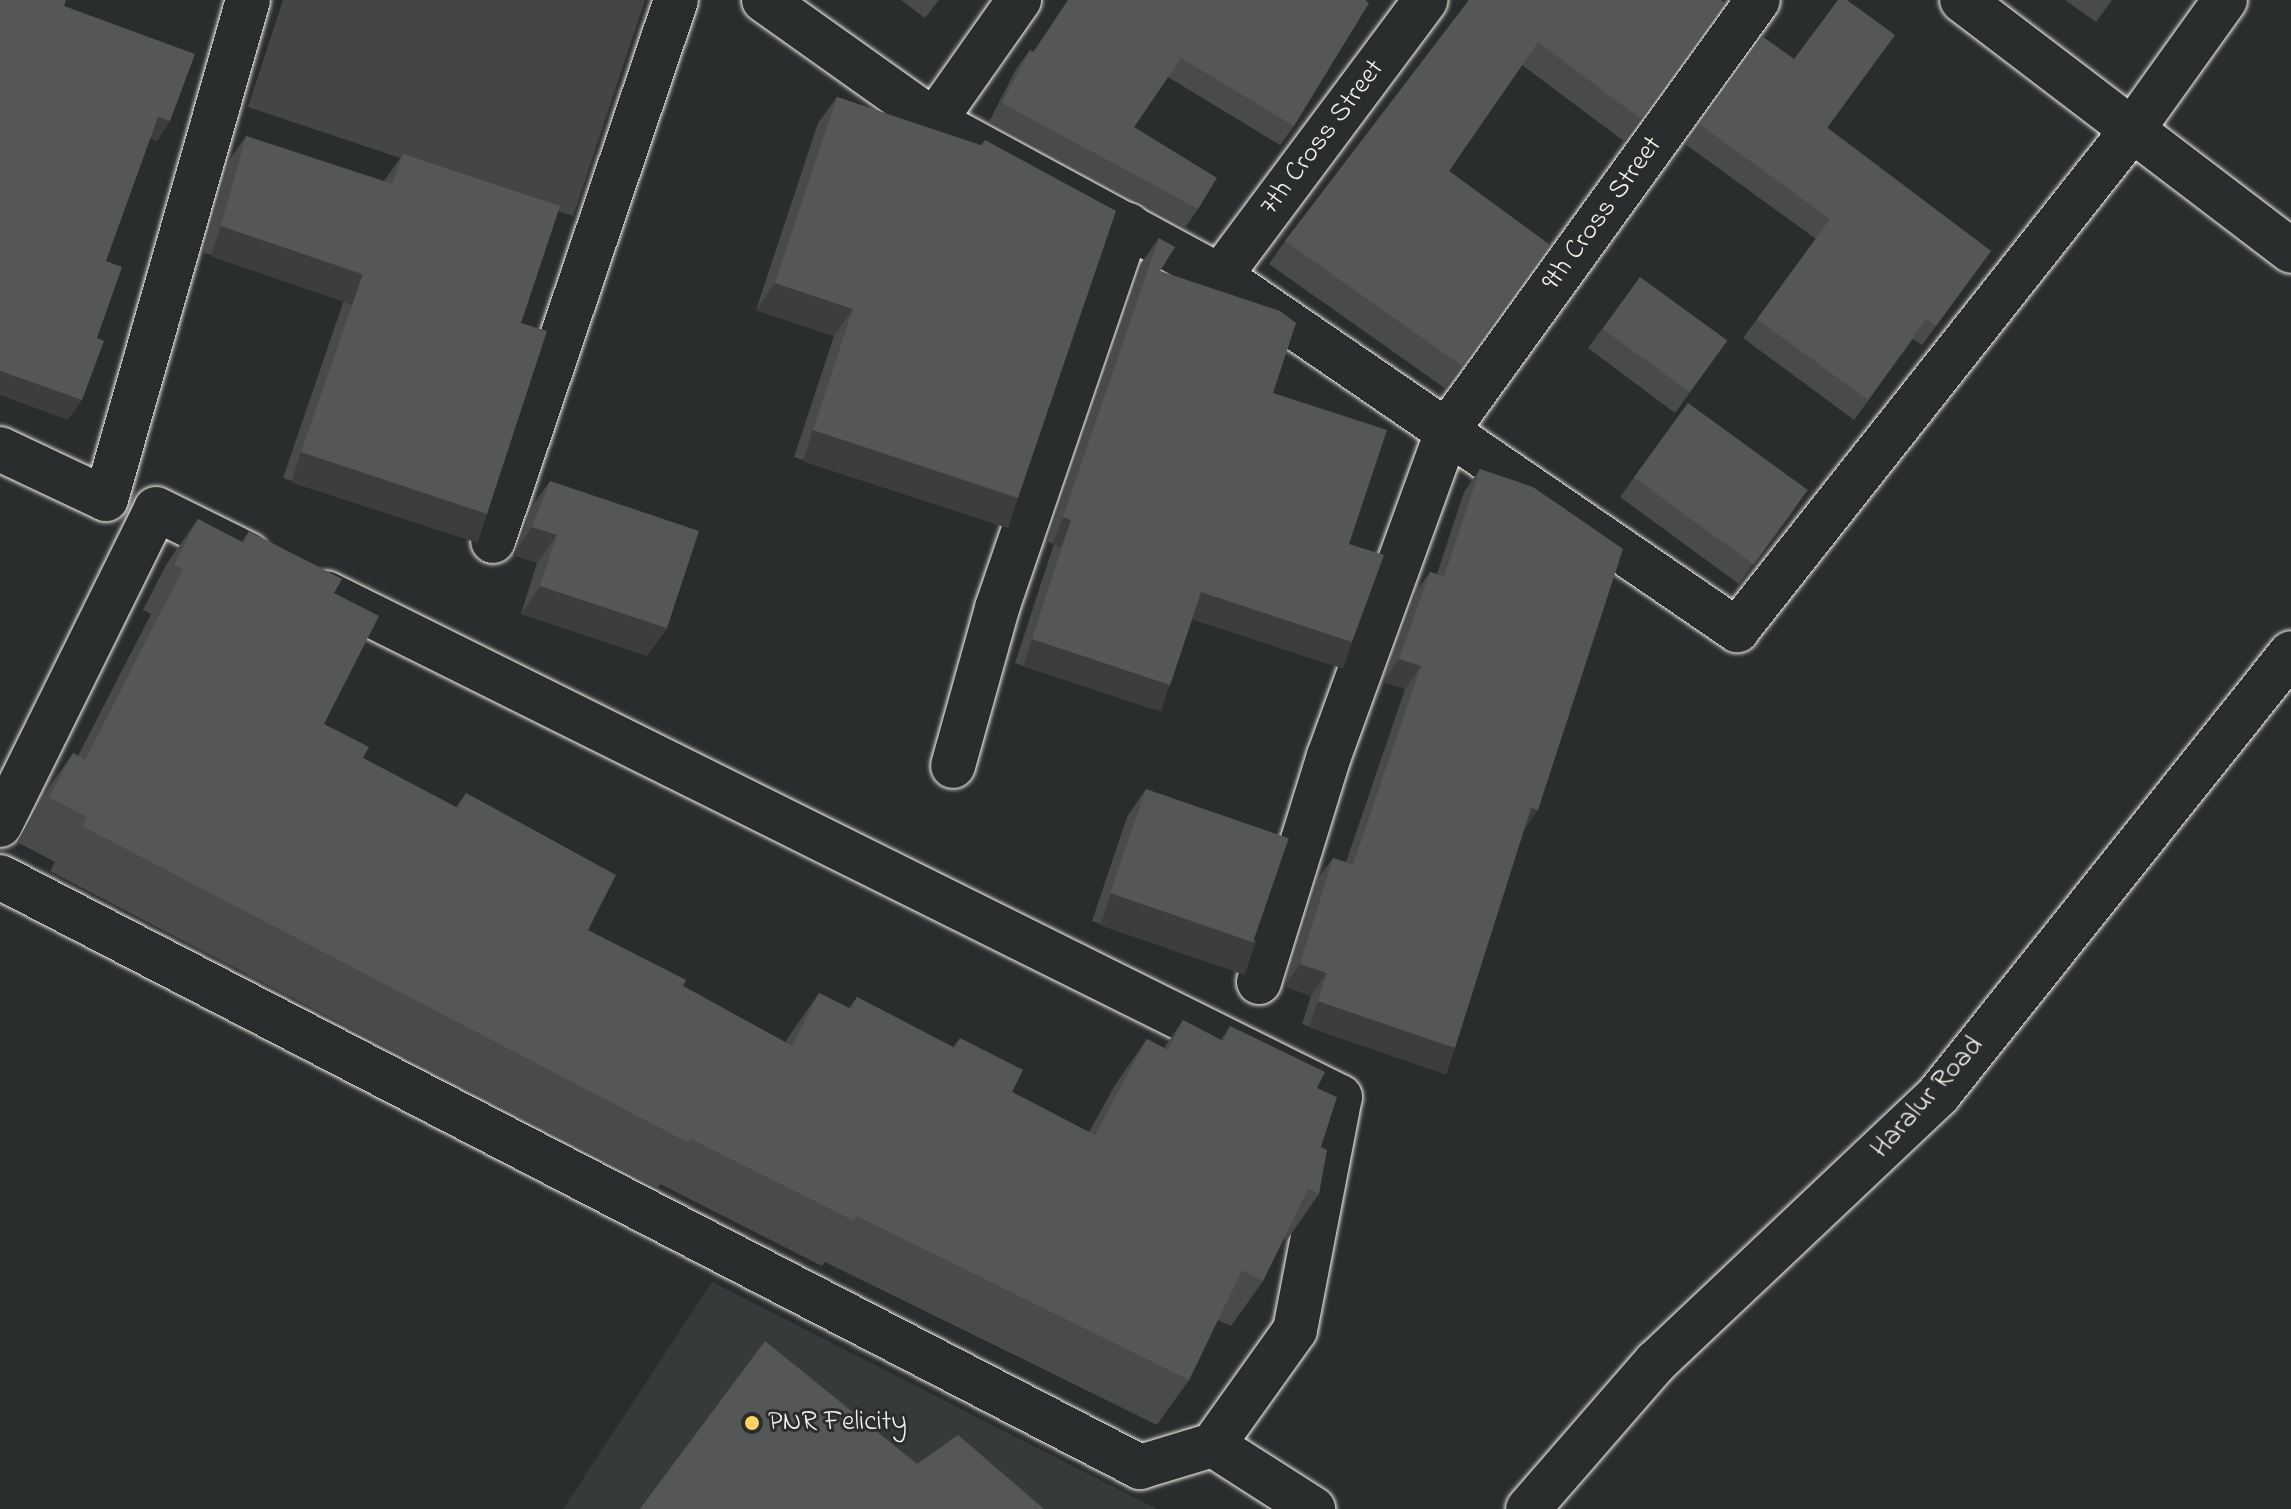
<!DOCTYPE html>
<html>
<head>
<meta charset="utf-8">
<style>
  body { margin:0 }
  #map { position:relative; width:2291px; height:1509px; overflow:hidden; background:#2a2d2e; font-family:"Indie Flower",sans-serif }
  div>[style] { position:absolute }
  [style*='--x'] { left:calc(var(--x)*1px); top:calc(var(--y)*1px); width:calc(var(--w)*1px); rotate:calc(var(--a)*1deg) }
  .built>* { inset:0; background:#373a3a }
  .green>* { inset:0; background:#444645 }
  .roads { filter:drop-shadow(0 0 2px #f4f1e8) drop-shadow(0 0 2px #f4f1e8) }
  .minor>* { height:44px; margin:-22px; padding:0 22px; transform-origin:22px; border-radius:22px; background:#2a2d2e }
  .tertiary>* { height:44px; margin:-22px; padding:0 22px; transform-origin:22px; border-radius:22px; background:#2a2d2e }
  .wall>* { inset:0; background:#494b4a }
  .shaded-wall>* { inset:0; background:#3c3d3c; transform-origin:0 0 }
  .building>* { inset:0; background:#555756; transform-origin:0 0 }
  .dots>* { width:22px; height:22px; translate:-50% -50%; box-sizing:border-box; border:4px solid #2a2d2e; border-radius:50% }
  span { translate:-50% -50%; white-space:nowrap; text-align:center; line-height:1.15; -webkit-text-stroke:6px #2a2d2e; paint-order:stroke }
  .street-label { font-size:28px; color:#f4f1e8 }
  .poi-label { font-size:28px; color:#f4f1e8 }
  .left { translate:0 -50%; text-align:left }
</style>
</head>
<body>
<div id="map">
  <div class="built">
    <i style="clip-path:polygon(712px 1282px,1157px 1509px,563px 1509px)"></i>
  </div>
  <div class="green">
    <i style="clip-path:polygon(283px 0,645px 0,573px 216px,248px 107px)"></i>
  </div>
  <div class="roads">
    <div class="minor">
      <i style="--x:764;--y:0;--w:209;--a:35.4"></i>
      <i style="--x:934;--y:121;--w:148;--a:-54.9"></i>
      <i style="--x:1962;--y:0;--w:414;--a:37.3"></i>
      <i style="--x:934;--y:121;--w:325;--a:28.5"></i>
      <i style="--x:1220;--y:276;--w:627;--a:34.4"></i>
      <i style="--x:1737;--y:630;--w:637;--a:-51.69"></i>
      <i style="--x:2132;--y:130;--w:160;--a:-54.4"></i>
      <i style="--x:1220;--y:276;--w:344;--a:-53.3"></i>
      <i style="--x:0;--y:449;--w:117;--a:25.3"></i>
      <i style="--x:106;--y:499;--w:519;--a:-74.12"></i>
      <i style="--x:493;--y:541;--w:571;--a:-71.31"></i>
      <i style="--x:953;--y:766;--w:164;--a:-74.4"></i>
      <i style="--x:997;--y:608;--w:405;--a:-71.1"></i>
      <i style="--x:0;--y:825;--w:352;--a:-63.7"></i>
      <i style="--x:156;--y:509;--w:102;--a:26.3"></i>
      <i style="--x:0;--y:877;--w:1284;--a:27.36"></i>
      <i style="--x:1140;--y:1467;--w:76;--a:-16.8"></i>
      <i style="--x:1213;--y:1445;--w:141;--a:-54.5"></i>
      <i style="--x:1295;--y:1330;--w:237;--a:-79.1"></i>
      <i style="--x:1340;--y:1097;--w:1132;--a:-153.57"></i>
      <i style="--x:1259;--y:982;--w:237;--a:-72.8"></i>
      <i style="--x:1329;--y:756;--w:348;--a:-70"></i>
      <i style="--x:1448;--y:429;--w:529;--a:-54.15"></i>
      <i style="--x:1213;--y:1445;--w:119;--a:32.6"></i>
    </div>
    <div class="tertiary">
      <i style="--x:1528;--y:1509;--w:195;--a:-49"></i>
      <i style="--x:1656;--y:1362;--w:390;--a:-43.4"></i>
      <i style="--x:1939;--y:1094;--w:564;--a:-51.4"></i>
    </div>
  </div>
  <div class="wall">
    <i style="clip-path:polygon(901px 0,939px 0,925px 18px)"></i>
    <i style="clip-path:polygon(1068px 0,1365px 0,1294px 126px,1280px 145px,1168px 77px,1134px 127px,1198px 209px,1185px 228px,989px 122px,1016px 69px,1030px 50px,1033px 52px)"></i>
    <i style="clip-path:polygon(1469px 0,1725px 3px,1625px 142px,1522px 65px,1449px 171px,1550px 245px,1446px 389px,1269px 264px,1285px 241px)"></i>
    <i style="clip-path:polygon(2065px 0,2112px 0,2096px 22px)"></i>
    <i style="clip-path:polygon(1762px 36px,1828px 128px,1991px 251px,1922px 345px,1913px 339px,1854px 420px,1743px 338px,1816px 239px,1685px 144px)"></i>
    <i style="clip-path:polygon(837px 97px,981px 145px,985px 140px,999px 525px,794px 457px,834px 336px,756px 310px,818px 123px)"></i>
    <i style="clip-path:polygon(246px 136px,384px 181px,403px 154px,521px 323px,487px 514px,469px 540px,283px 478px,344px 300px,202px 252px,228px 162px)"></i>
    <i style="clip-path:polygon(1159px 238px,1160px 271px,1273px 393px,1349px 544px,1352px 642px,1335px 666px,1192px 619px,1170px 685px,1153px 709px,1015px 663px,1054px 544px,1046px 541px,1142px 262px)"></i>
    <i style="clip-path:polygon(1602px 329px,1727px 341px,1675px 413px,1588px 348px)"></i>
    <i style="clip-path:polygon(1688px 403px,1794px 510px,1739px 584px,1620px 497px)"></i>
    <i style="clip-path:polygon(1480px 469px,1538px 810px,1524px 829px,1439px 1071px,1302px 1024px,1311px 996px,1284px 986px,1317px 880px,1333px 858px,1346px 862px,1405px 689px,1383px 682px,1414px 595px,1430px 572px,1437px 574px,1464px 492px)"></i>
    <i style="clip-path:polygon(550px 481px,667px 628px,647px 656px,521px 614px,537px 563px,513px 555px,530px 509px)"></i>
    <i style="clip-path:polygon(198px 519px,242px 542px,249px 531px,334px 593px,324px 724px,363px 758px,456px 807px,466px 793px,588px 930px,683px 986px,785px 1042px,819px 993px,849px 1008px,857px 997px,953px 1047px,960px 1038px,1012px 1092px,1089px 1132px,1115px 1085px,1147px 1039px,1164px 1048px,1183px 1020px,1221px 1040px,1230px 1026px,1317px 1088px,1321px 1147px,1319px 1194px,1287px 1240px,1284px 1238px,1263px 1281px,1231px 1326px,1218px 1320px,1189px 1380px,1157px 1425px,825px 1262px,822px 1266px,660px 1184px,657px 1189px,50px 871px,55px 862px,17px 842px,41px 799px,73px 753px,78px 756px,151px 614px,143px 610px,166px 565px)"></i>
    <i style="clip-path:polygon(1146px 789px,1256px 942px,1236px 970px,1092px 921px,1127px 817px)"></i>
  </div>
  <div class="shaded-wall">
    <i style="clip-path:polygon(158px 117px,170px 121px,157px 141px,145px 137px)"></i>
    <i style="left:221px;top:226px;width:150px;height:32px;rotate:19deg"></i>
    <i style="clip-path:polygon(775px 283px,853px 309px,834px 336px,756px 310px)"></i>
    <i style="clip-path:polygon(0 371px,82px 400px,68px 420px,0 395px)"></i>
    <i style="left:813px;top:430px;width:216px;height:33px;rotate:18deg"></i>
    <i style="left:301px;top:452px;width:196px;height:32px;rotate:18deg"></i>
    <i style="clip-path:polygon(1807px 491px,1794px 510px,1739px 584px,1752px 564px)"></i>
    <i style="left:1063px;top:517px;width:9px;height:29px;rotate:21deg"></i>
    <i style="clip-path:polygon(532px 527px,557px 535px,537px 563px,513px 555px)"></i>
    <i style="clip-path:polygon(540px 586px,667px 628px,647px 656px,521px 614px)"></i>
    <i style="left:1201px;top:592px;width:159px;height:29px;rotate:18deg"></i>
    <i style="left:1032px;top:639px;width:145px;height:29px;rotate:18deg"></i>
    <i style="clip-path:polygon(1399px 659px,1421px 666px,1405px 689px,1383px 682px)"></i>
    <i style="clip-path:polygon(1531px 808px,1538px 810px,1522px 833px)"></i>
    <i style="left:1111px;top:893px;width:153px;height:34px;rotate:19deg"></i>
    <i style="clip-path:polygon(1300px 964px,1327px 973px,1311px 996px,1284px 986px)"></i>
    <i style="left:1318px;top:1001px;width:145px;height:28px;rotate:19deg"></i>
  </div>
  <div class="building">
    <i style="clip-path:polygon(0 0,66px 0,64px 6px,195px 54px,170px 121px,158px 117px,106px 261px,122px 267px,97px 338px,104px 341px,82px 400px,0 371px)"></i>
    <i style="clip-path:polygon(1068px 0,1365px 0,1369px 3px,1294px 126px,1181px 58px,1134px 127px,1217px 178px,1198px 209px,1002px 103px,1030px 50px,1034px 53px)"></i>
    <i style="clip-path:polygon(1469px 0,1721px 0,1725px 3px,1641px 119px,1538px 42px,1449px 171px,1550px 245px,1462px 366px,1285px 241px)"></i>
    <i style="clip-path:polygon(1838px 0,1847px 0,1895px 35px,1827px 128px,1991px 251px,1936px 326px,1926px 319px,1868px 400px,1757px 319px,1830px 219px,1699px 124px,1762px 36px,1794px 59px)"></i>
    <i style="clip-path:polygon(837px 97px,982px 146px,985px 140px,1116px 211px,1018px 498px,813px 430px,853px 309px,775px 283px)"></i>
    <i style="clip-path:polygon(246px 136px,392px 184px,403px 154px,560px 206px,521px 323px,547px 331px,487px 514px,301px 452px,363px 274px,221px 226px)"></i>
    <i style="clip-path:polygon(1159px 238px,1175px 247px,1160px 271px,1280px 311px,1296px 323px,1273px 393px,1387px 430px,1349px 544px,1384px 555px,1352px 642px,1201px 592px,1170px 685px,1032px 639px,1071px 520px,1063px 517px)"></i>
    <i style="left:1640px;top:277px;width:108px;height:64px;rotate:36deg"></i>
    <i style="left:1688px;top:403px;width:148px;height:92px;rotate:36deg"></i>
    <i style="clip-path:polygon(1480px 469px,1533px 487px,1623px 549px,1538px 810px,1531px 808px,1455px 1048px,1318px 1001px,1327px 973px,1300px 964px,1333px 858px,1353px 865px,1421px 666px,1399px 659px,1430px 572px,1444px 577px)"></i>
    <i style="clip-path:polygon(550px 481px,699px 531px,667px 628px,540px 586px,557px 535px,532px 527px)"></i>
    <i style="clip-path:polygon(198px 519px,244px 543px,249px 531px,342px 579px,334px 593px,379px 616px,324px 724px,369px 747px,363px 758px,458px 808px,466px 793px,616px 875px,588px 930px,686px 980px,683px 986px,792px 1046px,819px 993px,851px 1009px,857px 997px,955px 1048px,960px 1038px,1023px 1070px,1012px 1092px,1095px 1135px,1147px 1039px,1168px 1050px,1183px 1020px,1223px 1041px,1230px 1026px,1325px 1072px,1317px 1088px,1337px 1097px,1321px 1147px,1327px 1150px,1319px 1194px,1308px 1189px,1263px 1281px,1242px 1270px,1189px 1380px,857px 1216px,854px 1221px,691px 1139px,689px 1143px,82px 826px,87px 817px,49px 797px,73px 753px,85px 760px,183px 569px,174px 565px)"></i>
    <i style="left:1146px;top:789px;width:151px;height:110px;rotate:19deg"></i>
    <i style="clip-path:polygon(765px 1341px,917px 1464px,958px 1435px,1044px 1509px,640px 1509px)"></i>
  </div>
  <div class="dots">
    <i style="left:752px;top:1423px;background:#ffd166"></i>
  </div>
  <div class="street-label">
    <span style="left:1323px;top:138px;rotate:-53deg">7th Cross Street</span>
    <span style="left:1603px;top:214px;rotate:-54deg">9th Cross Street</span>
    <span style="left:1928px;top:1098px;rotate:-48deg">Haralur Road</span>
  </div>
  <div class="poi-label">
    <span class="left" style="left:768px;top:1423px">PNR Felicity</span>
  </div>
</div>
</body>
</html>
